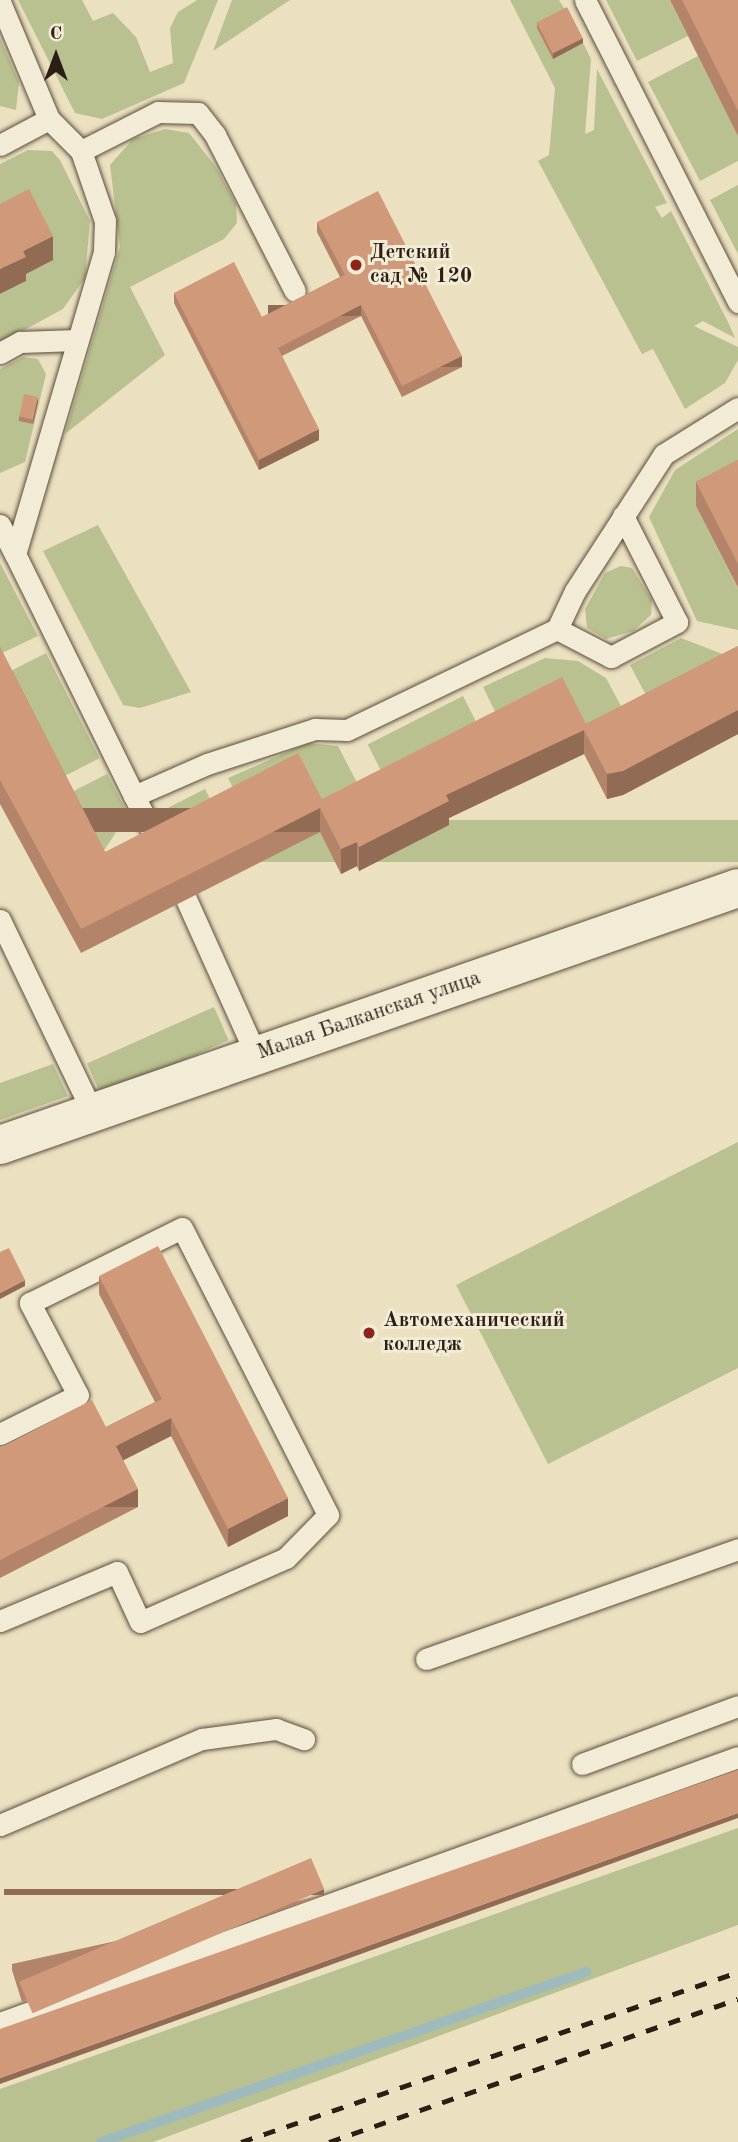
<!DOCTYPE html>
<html>
<head>
<meta charset="utf-8">
<style>
  body { margin:0 }
  #map { position:relative; width:738px; height:2142px; overflow:hidden; background:#ebe0bf; font-family:"Old Standard TT",serif }
  div>[style] { position:absolute }
  [style*='--x'] { left:calc(var(--x)*1px); top:calc(var(--y)*1px); width:calc(var(--w)*1px); rotate:calc(var(--a)*1deg) }
  .green>* { inset:0; background:#bac190; transform-origin:0 0 }
  .stream>* { height:10px; margin:-5px; padding:0 5px; transform-origin:5px; border-radius:5px; background:#9ebabd }
  .roads { filter:drop-shadow(0 0 2px #5b4e3f) drop-shadow(0 0 2px #5b4e3f) }
  .service>* { height:21px; margin:-10.5px; padding:0 10.5px; transform-origin:10.5px; border-radius:10.5px; background:#f2ebd5 }
  .minor>* { height:38px; margin:-19px; padding:0 19px; transform-origin:19px; border-radius:19px; background:#f2ebd5 }
  .rail>* { height:5px; margin-top:-2.5px; transform-origin:0; background:repeating-linear-gradient(90deg,#2b1e14 0 12px,transparent 0 24px) }
  .wall>* { inset:0; background:#b38469 }
  .shaded-wall>* { inset:0; background:#926b55; transform-origin:0 0 }
  .building>* { inset:0; background:#d0997a; transform-origin:0 0 }
  .dots>* { width:19px; height:19px; translate:-50% -50%; box-sizing:border-box; border:4px solid #f2ebd5; border-radius:50% }
  span { translate:-50% -50%; white-space:nowrap; text-align:center; line-height:1.15; -webkit-text-stroke:6px #f2ebd5; paint-order:stroke }
  .poi-label { font-size:21px; color:#2b1e14; font-weight:700 }
  .left { translate:0 -50%; text-align:left }
  .street-label { font-size:21px; color:#2b1e14 }
  .north { position:absolute; left:21px; top:21px; width:70px; height:70px; -webkit-text-stroke:5px #f2ebd5; paint-order:stroke; rotate:0deg; font-size:19px; font-weight:700; line-height:28px; text-align:center; color:#2b1e14 }
  .north::after { content:''; display:block; margin:auto; width:24px; height:32px; background:#2b1e14; clip-path:polygon(50% 0,100% 100%,50% 72%,0 100%) }
</style>
</head>
<body>
<div id="map">
  <div class="green">
    <i style="clip-path:polygon(18px 0,82px 0,93px 21px,113px 13px,136px 37px,150px 72px,173px 63px,170px 28px,178px 12px,197px 0,218px 0,184px 83px,102px 119px,75px 113px)"></i>
    <i style="clip-path:polygon(232px 0,290px 0,213px 51px)"></i>
    <i style="clip-path:polygon(510px 0,559px 0,567px 13px,553px 59px,583px 43px,591px 59px,585px 134px,594px 130px,597px 69px,667px 203px,655px 207px,662px 218px,671px 211px,729px 324px,735px 338px,703px 321px,694px 326px,738px 347px,738px 360px,725px 383px,685px 409px,653px 349px,642px 354px,538px 161px,549px 155px,555px 88px)"></i>
    <i style="clip-path:polygon(606px 0,670px 0,688px 36px,637px 61px)"></i>
    <i style="clip-path:polygon(0 38px,19px 82px,16px 110px,0 106px)"></i>
    <i style="clip-path:polygon(698px 56px,738px 135px,738px 161px,700px 181px,648px 82px)"></i>
    <i style="clip-path:polygon(165px 129px,189px 133px,216px 167px,236px 204px,237px 223px,224px 239px,130px 287px,165px 355px,65px 434px,120px 247px,110px 165px,133px 139px)"></i>
    <i style="clip-path:polygon(28px 150px,52px 151px,60px 160px,90px 221px,85px 278px,63px 309px,0 343px,0 294px,26px 281px,0 228px,0 164px)"></i>
    <i style="clip-path:polygon(738px 185px,738px 254px,710px 200px)"></i>
    <i style="clip-path:polygon(23px 357px,38px 359px,46px 374px,25px 462px,0 473px,0 369px)"></i>
    <i style="clip-path:polygon(738px 429px,738px 484px,696px 506px,738px 589px,738px 630px,697px 621px,649px 517px,675px 470px)"></i>
    <i style="clip-path:polygon(98px 525px,191px 692px,140px 708px,123px 705px,43px 551px)"></i>
    <i style="clip-path:polygon(0 563px,38px 636px,0 654px)"></i>
    <i style="clip-path:polygon(621px 566px,632px 568px,652px 600px,651px 615px,633px 631px,606px 639px,587px 628px,585px 609px,605px 573px)"></i>
    <i style="clip-path:polygon(681px 638px,738px 660px,655px 712px,630px 665px)"></i>
    <i style="left:46px;top:653px;width:118px;height:49px;rotate:63deg"></i>
    <i style="clip-path:polygon(545px 658px,578px 661px,606px 678px,631px 725px,504px 730px,483px 687px)"></i>
    <i style="left:463px;top:696px;width:49px;height:107px;rotate:63deg"></i>
    <i style="clip-path:polygon(308px 743px,338px 746px,366px 800px,242px 806px,228px 778px)"></i>
    <i style="clip-path:polygon(107px 774px,128px 814px,97px 861px,64px 796px)"></i>
    <i style="left:205px;top:789px;width:33px;height:55px;rotate:63deg"></i>
    <i style="left:738px;top:820px;width:42px;height:520px;rotate:90deg"></i>
    <i style="left:214px;top:1007px;width:36px;height:139px;rotate:66deg"></i>
    <i style="clip-path:polygon(53px 1064px,68px 1096px,0 1120px,0 1083px)"></i>
    <i style="clip-path:polygon(738px 1142px,738px 1368px,548px 1464px,456px 1285px)"></i>
    <i style="clip-path:polygon(738px 1828px,738px 1925px,153px 2142px,0 2142px,0 2089px)"></i>
  </div>
  <div class="stream">
    <i style="--x:101;--y:2142;--w:514;--a:-19.32"></i>
  </div>
  <div class="roads">
    <div class="service">
      <i style="--x:585;--y:0;--w:339;--a:63.1"></i>
      <i style="--x:0;--y:2;--w:127;--a:67.3"></i>
      <i style="--x:49;--y:119;--w:55;--a:152"></i>
      <i style="--x:49;--y:119;--w:45;--a:45"></i>
      <i style="--x:81;--y:151;--w:74;--a:71.1"></i>
      <i style="--x:105;--y:221;--w:31;--a:92"></i>
      <i style="--x:104;--y:252;--w:315;--a:106.4"></i>
      <i style="--x:15;--y:554;--w:270;--a:63.8"></i>
      <i style="--x:134;--y:796;--w:80;--a:-23.7"></i>
      <i style="--x:207;--y:764;--w:114;--a:-18"></i>
      <i style="--x:315;--y:729;--w:32;--a:2"></i>
      <i style="--x:347;--y:730;--w:233;--a:-25.7"></i>
      <i style="--x:557;--y:629;--w:42;--a:-64.7"></i>
      <i style="--x:575;--y:591;--w:163;--a:-57"></i>
      <i style="--x:664;--y:454;--w:87;--a:-31.9"></i>
      <i style="--x:81;--y:151;--w:86;--a:-26.9"></i>
      <i style="--x:158;--y:112;--w:40;--a:1.4"></i>
      <i style="--x:198;--y:113;--w:28;--a:52"></i>
      <i style="--x:215;--y:135;--w:175;--a:62.9"></i>
      <i style="--x:0;--y:353;--w:23;--a:-29"></i>
      <i style="--x:20;--y:342;--w:57;--a:-2"></i>
      <i style="--x:0;--y:525;--w:33;--a:63"></i>
      <i style="--x:557;--y:629;--w:61;--a:27.4"></i>
      <i style="--x:611;--y:657;--w:75;--a:-27.9"></i>
      <i style="--x:677;--y:622;--w:119;--a:-117"></i>
      <i style="--x:134;--y:796;--w:59;--a:62.6"></i>
      <i style="--x:186;--y:899;--w:171;--a:65.8"></i>
      <i style="--x:0;--y:920;--w:214;--a:64.3"></i>
      <i style="--x:0;--y:1434;--w:87;--a:-26.6"></i>
      <i style="--x:78;--y:1395;--w:104;--a:-117.6"></i>
      <i style="--x:30;--y:1303;--w:169;--a:-26.3"></i>
      <i style="--x:182;--y:1228;--w:322;--a:63"></i>
      <i style="--x:328;--y:1515;--w:60;--a:134.3"></i>
      <i style="--x:286;--y:1558;--w:159;--a:156.3"></i>
      <i style="--x:140;--y:1622;--w:55;--a:-114.7"></i>
      <i style="--x:117;--y:1572;--w:127;--a:157.3"></i>
      <i style="--x:426;--y:1659;--w:331;--a:-19.4"></i>
      <i style="--x:582;--y:1764;--w:166;--a:-20.4"></i>
      <i style="--x:0;--y:1825;--w:220;--a:-23.1"></i>
      <i style="--x:202;--y:1739;--w:75;--a:-7.7"></i>
      <i style="--x:276;--y:1729;--w:30;--a:20"></i>
      <i style="--x:0;--y:2023;--w:784;--a:-19.82"></i>
    </div>
    <div class="minor">
      <i style="--x:0;--y:1145;--w:781;--a:-19.2"></i>
    </div>
  </div>
  <div class="rail">
    <i style="--x:241;--y:2142;--w:525;--a:-18.88"></i>
    <i style="--x:329;--y:2142;--w:433;--a:-19.3"></i>
  </div>
  <div class="wall">
    <i style="clip-path:polygon(670px 0,738px 0,738px 136px)"></i>
    <i style="clip-path:polygon(537px 22px,583px 43px,553px 59px,537px 28px)"></i>
    <i style="clip-path:polygon(317px 222px,462px 367px,402px 397px,361px 316px,282px 356px,319px 440px,259px 470px,174px 303px,174px 293px,262px 317px,340px 277px,317px 232px)"></i>
    <i style="clip-path:polygon(38px 402px,33px 424px,19px 421px,19px 416px)"></i>
    <i style="clip-path:polygon(738px 460px,738px 588px,696px 506px,696px 482px)"></i>
    <i style="clip-path:polygon(738px 646px,738px 734px,623px 795px,607px 799px,584px 754px,449px 818px,449px 825px,359px 871px,357px 866px,341px 874px,320px 832px,81px 953px,0 804px,0 647px,105px 852px,322px 799px,586px 724px)"></i>
    <i style="clip-path:polygon(99px 1276px,288px 1516px,228px 1547px,171px 1436px,123px 1460px,138px 1507px,0 1578px,0 1448px,106px 1427px,155px 1402px,99px 1294px)"></i>
    <i style="clip-path:polygon(324px 1895px,22px 2002px,12px 1970px,12px 1964px)"></i>
  </div>
  <div class="shaded-wall">
    <i style="clip-path:polygon(583px 38px,583px 43px,553px 59px,553px 53px)"></i>
    <i style="clip-path:polygon(53px 236px,53px 260px,26px 274px,26px 281px,0 294px,0 269px,23px 251px)"></i>
    <i style="left:361px;top:305px;width:11px;height:93px;rotate:90deg"></i>
    <i style="left:462px;top:356px;width:11px;height:67px;rotate:90deg"></i>
    <i style="clip-path:polygon(38px 397px,38px 402px,33px 424px,33px 419px)"></i>
    <i style="clip-path:polygon(319px 429px,319px 440px,259px 470px,259px 460px)"></i>
    <i style="clip-path:polygon(738px 710px,738px 734px,623px 795px,607px 799px,607px 774px)"></i>
    <i style="clip-path:polygon(584px 730px,584px 754px,449px 818px,449px 825px,359px 871px,359px 847px,446px 795px)"></i>
    <i style="left:320px;top:808px;width:24px;height:268px;rotate:90deg"></i>
    <i style="clip-path:polygon(357px 842px,357px 866px,341px 874px,341px 849px)"></i>
    <i style="clip-path:polygon(25px 1280px,25px 1286px,0 1299px,0 1293px)"></i>
    <i style="clip-path:polygon(171px 1418px,171px 1436px,116px 1464px,116px 1446px)"></i>
    <i style="left:138px;top:1489px;width:18px;height:155px;rotate:90deg"></i>
    <i style="clip-path:polygon(288px 1498px,288px 1516px,228px 1547px,228px 1529px)"></i>
    <i style="clip-path:polygon(738px 1813px,738px 1818px,0 2084px,0 2078px)"></i>
    <i style="left:324px;top:1889px;width:6px;height:320px;rotate:90deg"></i>
  </div>
  <div class="building">
    <i style="clip-path:polygon(682px 0,738px 0,738px 111px)"></i>
    <i style="left:567px;top:7px;width:35px;height:34px;rotate:63deg"></i>
    <i style="clip-path:polygon(29px 189px,53px 236px,23px 251px,26px 257px,0 269px,0 204px)"></i>
    <i style="clip-path:polygon(378px 191px,462px 356px,402px 386px,361px 305px,278px 348px,319px 429px,259px 460px,174px 293px,234px 262px,262px 317px,345px 275px,317px 222px)"></i>
    <i style="left:24px;top:394px;width:14px;height:23px;rotate:12deg"></i>
    <i style="clip-path:polygon(738px 460px,738px 564px,696px 482px)"></i>
    <i style="clip-path:polygon(738px 646px,738px 710px,623px 771px,607px 774px,584px 730px,446px 795px,449px 801px,359px 847px,357px 842px,341px 849px,320px 808px,81px 929px,0 780px,0 647px,105px 852px,298px 753px,322px 799px,562px 677px,586px 724px)"></i>
    <i style="clip-path:polygon(158px 1246px,288px 1498px,228px 1529px,171px 1418px,116px 1446px,138px 1489px,0 1560px,0 1448px,92px 1400px,106px 1427px,162px 1399px,99px 1276px)"></i>
    <i style="clip-path:polygon(9px 1248px,25px 1280px,0 1293px,0 1252px)"></i>
    <i style="clip-path:polygon(738px 1770px,738px 1813px,0 2078px,0 2029px)"></i>
    <i style="left:311px;top:1858px;width:34px;height:317px;rotate:67deg"></i>
  </div>
  <div class="dots">
    <i style="left:356px;top:265px;background:#8f2418"></i>
    <i style="left:369px;top:1333px;background:#8f2418"></i>
  </div>
  <div class="poi-label">
    <span class="left" style="left:370px;top:265px">Детский<br>сад № 120</span>
    <span class="left" style="left:383px;top:1333px">Автомеханический<br>колледж</span>
  </div>
  <div class="street-label">
    <span style="left:369px;top:1016px;rotate:-19deg">Малая Балканская улица</span>
  </div>
  <div class="north">С</div>
</div>
</body>
</html>
